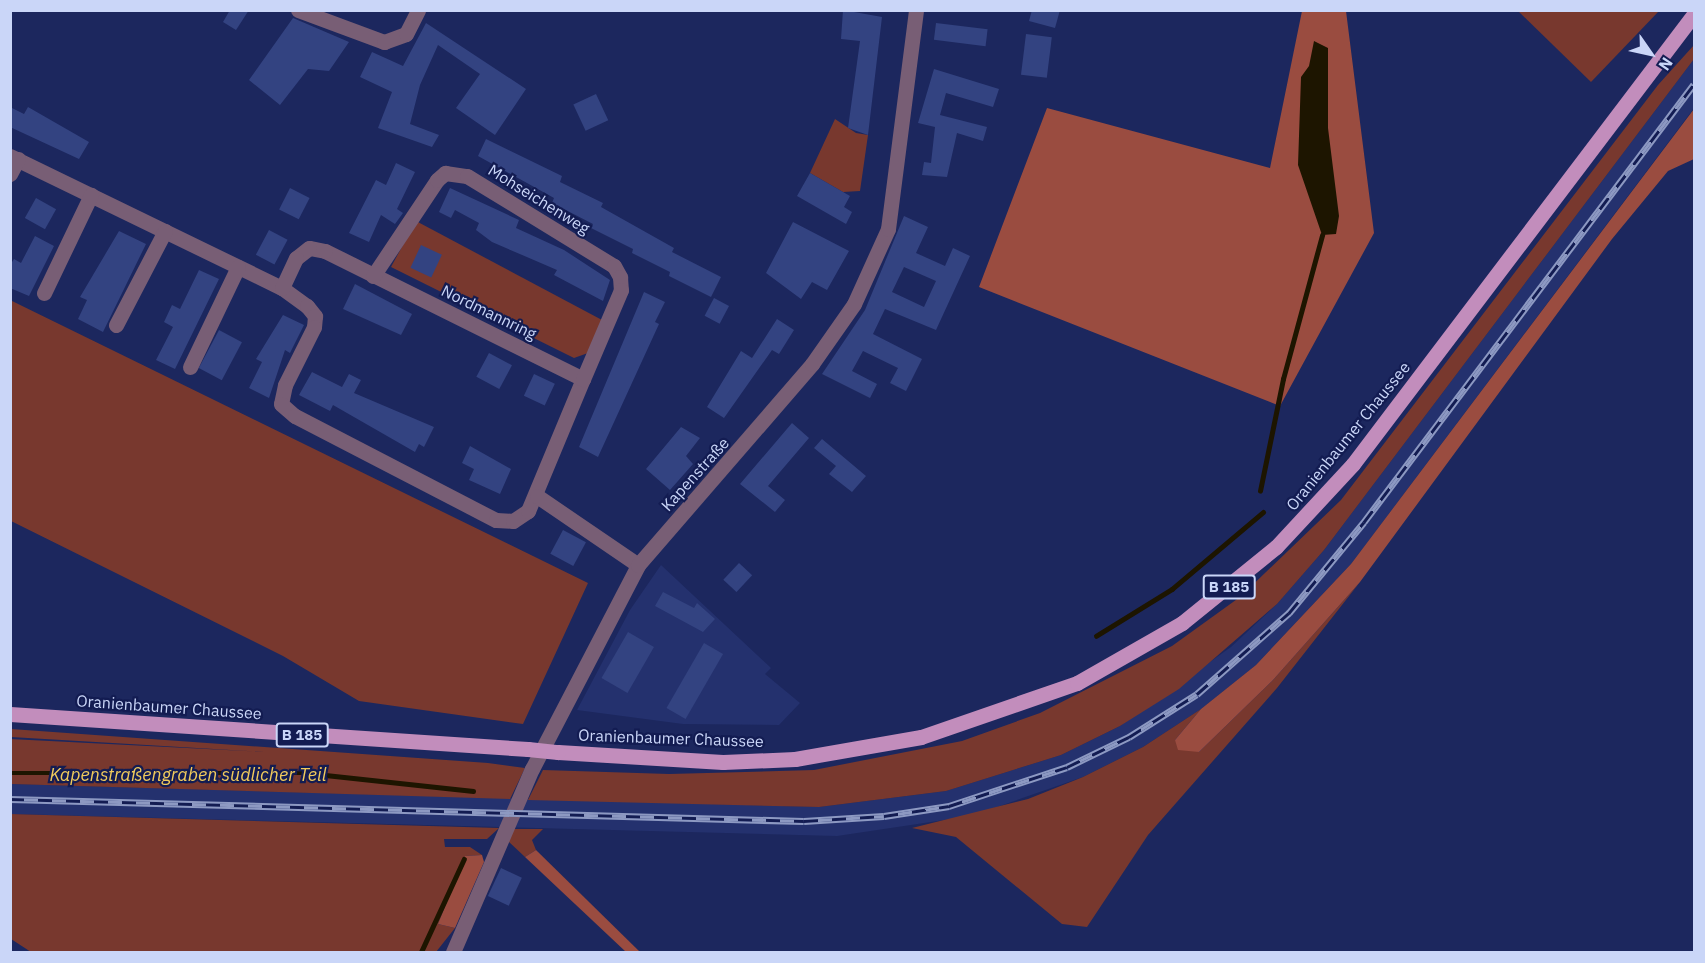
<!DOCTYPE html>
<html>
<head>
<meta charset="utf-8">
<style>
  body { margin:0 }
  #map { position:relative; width:1705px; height:963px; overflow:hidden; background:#1c275e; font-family:"IBM Plex Sans",sans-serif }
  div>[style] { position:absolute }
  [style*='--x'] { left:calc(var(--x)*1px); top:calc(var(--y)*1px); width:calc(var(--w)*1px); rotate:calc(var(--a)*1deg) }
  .built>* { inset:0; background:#24316e }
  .green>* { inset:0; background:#78382e }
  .forest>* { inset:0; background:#9a4c40 }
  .water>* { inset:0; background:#1d1500 }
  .stream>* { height:4.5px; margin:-2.25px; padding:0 2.25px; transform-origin:2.25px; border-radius:2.25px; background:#1d1500 }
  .building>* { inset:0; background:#334381; transform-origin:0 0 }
  .street>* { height:15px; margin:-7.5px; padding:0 7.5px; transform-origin:7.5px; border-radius:7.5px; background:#785e75 }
  .primary>* { height:15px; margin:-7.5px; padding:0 7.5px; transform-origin:7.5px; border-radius:7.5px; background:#c28dbc }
  .rail>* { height:7px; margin-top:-3.5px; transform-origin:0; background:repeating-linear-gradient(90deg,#131c52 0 14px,#8d99c2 0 28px); box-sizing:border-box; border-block:2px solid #8d99c2 }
  .primary-bridge>* { height:15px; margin:-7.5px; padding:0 7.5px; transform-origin:7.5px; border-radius:7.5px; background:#c28dbc }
  span { translate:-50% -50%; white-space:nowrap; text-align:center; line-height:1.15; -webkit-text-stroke:4.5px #131c52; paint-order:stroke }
  .shield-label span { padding:2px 4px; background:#131c52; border:2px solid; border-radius:4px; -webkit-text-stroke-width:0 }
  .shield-label { font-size:15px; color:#cad6f8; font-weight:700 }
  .street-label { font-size:16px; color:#cad6f8 }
  .water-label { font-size:18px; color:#f1cb5c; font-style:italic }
  .frame { position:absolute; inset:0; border:12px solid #cad6f8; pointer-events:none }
  .north { position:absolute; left:1621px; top:24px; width:60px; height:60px; -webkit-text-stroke:4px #131c52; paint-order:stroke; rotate:124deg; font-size:16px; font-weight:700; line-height:24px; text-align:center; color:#cad6f8 }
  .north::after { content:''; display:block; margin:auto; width:21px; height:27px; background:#cad6f8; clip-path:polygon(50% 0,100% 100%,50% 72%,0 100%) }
</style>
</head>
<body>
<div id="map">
  <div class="built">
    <i style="clip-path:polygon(1694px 59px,1694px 108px,1351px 564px,1256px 665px,1201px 709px,1143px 747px,1083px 777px,971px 816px,837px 836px,11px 814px,11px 784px,819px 807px,946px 791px,1061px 755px,1120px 726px,1231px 647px,1277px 604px,1324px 550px)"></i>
    <i style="clip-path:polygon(661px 565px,771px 668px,765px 674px,800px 703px,779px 725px,683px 724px,577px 710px,630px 610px)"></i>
  </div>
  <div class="green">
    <i style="clip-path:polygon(1518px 11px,1659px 11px,1591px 82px)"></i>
    <i style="clip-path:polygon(1694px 45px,1694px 59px,1324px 550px,1277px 604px,1179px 689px,1120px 726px,1061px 755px,946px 791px,819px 807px,528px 800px,543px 770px,669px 774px,814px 770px,962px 741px,1040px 713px,1172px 646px,1240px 597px,1341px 500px,1658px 85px)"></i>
    <i style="clip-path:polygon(835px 119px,856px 133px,868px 135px,860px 191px,843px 192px,810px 173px)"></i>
    <i style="clip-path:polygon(416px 221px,602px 320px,588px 353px,574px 358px,391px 267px)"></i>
    <i style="clip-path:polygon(10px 300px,588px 583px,523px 724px,359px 701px,283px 656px,11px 521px)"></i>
    <i style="clip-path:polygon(1360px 582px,1277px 688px,1148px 835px,1087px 927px,1062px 924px,956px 837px,912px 828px,1028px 799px,1083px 777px,1143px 747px,1201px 709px,1175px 740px,1199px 752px,1273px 680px)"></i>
    <i style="clip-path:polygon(11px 729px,488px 763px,525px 768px,510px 799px,11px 784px,10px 739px,265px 752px,11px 737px)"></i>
    <i style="clip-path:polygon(10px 814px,499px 828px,487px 839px,444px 839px,445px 847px,470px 847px,482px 855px,465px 856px,438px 924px,455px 928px,436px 952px,31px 952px,11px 939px)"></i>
    <i style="clip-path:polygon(513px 829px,543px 829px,532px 840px,536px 850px,525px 857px,506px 839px)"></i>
  </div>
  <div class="forest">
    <i style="clip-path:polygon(1302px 11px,1346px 11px,1374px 233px,1280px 406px,979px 287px,1047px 108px,1270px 168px)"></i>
    <i style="clip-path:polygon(1694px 109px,1694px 159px,1668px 171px,1612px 239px,1360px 582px,1273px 680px,1199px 752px,1178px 750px,1175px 740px,1201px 709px,1256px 665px,1351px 564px)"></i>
    <i style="clip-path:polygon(536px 850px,640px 952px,626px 952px,525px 857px)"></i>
    <i style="clip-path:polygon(482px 855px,484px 862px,455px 928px,438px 924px,465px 856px)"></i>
  </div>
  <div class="water">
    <i style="clip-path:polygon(1314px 41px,1328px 48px,1328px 128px,1339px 216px,1336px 234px,1322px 235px,1298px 165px,1301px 77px,1309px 66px)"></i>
  </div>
  <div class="stream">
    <i style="--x:1260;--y:491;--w:114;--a:-78.4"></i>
    <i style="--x:1283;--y:379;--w:149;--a:-74.8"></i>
    <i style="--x:1096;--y:636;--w:89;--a:-31.7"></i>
    <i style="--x:1172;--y:589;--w:119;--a:-40.2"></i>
    <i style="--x:10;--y:773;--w:297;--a:0"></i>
    <i style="--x:307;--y:773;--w:167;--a:6.2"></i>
    <i style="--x:421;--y:952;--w:102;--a:-65.2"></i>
  </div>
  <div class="building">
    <i style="clip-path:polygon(230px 10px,249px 10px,236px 30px,223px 22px)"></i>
    <i style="clip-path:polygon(843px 10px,882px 17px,868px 135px,848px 128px,860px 41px,841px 39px)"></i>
    <i style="clip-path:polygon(1032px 10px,1060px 10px,1055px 28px,1029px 21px)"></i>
    <i style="clip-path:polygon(293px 18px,349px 42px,329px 71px,308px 69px,280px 105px,249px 80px)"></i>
    <i style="clip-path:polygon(426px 23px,526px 89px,495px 135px,456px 108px,480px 74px,438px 45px,420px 85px,410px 124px,439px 135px,432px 147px,378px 128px,392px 92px,360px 77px,372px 52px,403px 66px)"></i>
    <i style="left:936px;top:23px;width:52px;height:17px;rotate:7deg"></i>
    <i style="left:1026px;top:34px;width:26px;height:41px;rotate:7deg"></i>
    <i style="clip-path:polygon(934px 69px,999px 89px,993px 107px,946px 93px,940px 115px,987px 127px,983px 141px,957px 133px,947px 177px,922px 175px,924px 162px,931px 163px,935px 127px,918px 123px)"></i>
    <i style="left:596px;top:94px;width:29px;height:25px;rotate:65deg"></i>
    <i style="clip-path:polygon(10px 107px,24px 114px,28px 107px,89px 142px,79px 159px,10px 127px)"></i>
    <i style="clip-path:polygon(486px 139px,562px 176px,560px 182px,603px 203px,601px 207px,674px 248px,672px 252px,721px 277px,711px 297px,669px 276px,670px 272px,632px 253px,633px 249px,591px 228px,593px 224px,552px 203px,554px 198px,478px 156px)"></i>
    <i style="clip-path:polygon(396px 163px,415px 172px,397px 209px,403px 213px,395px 224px,381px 215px,369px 242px,349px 233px,376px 180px,386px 185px)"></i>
    <i style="clip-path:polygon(810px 173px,850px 196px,844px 207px,852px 212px,846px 224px,797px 196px)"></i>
    <i style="left:290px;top:188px;width:22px;height:24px;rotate:27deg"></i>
    <i style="clip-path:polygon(450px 188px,519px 220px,516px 228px,564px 250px,610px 280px,603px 301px,554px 275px,557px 270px,492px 242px,476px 230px,479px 223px,455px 210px,451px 218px,439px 212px)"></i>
    <i style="left:36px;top:198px;width:23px;height:23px;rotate:29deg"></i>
    <i style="clip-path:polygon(evenodd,904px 216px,928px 227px,916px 253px,945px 266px,953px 248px,970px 256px,936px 330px,885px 309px,873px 334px,922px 359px,906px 391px,890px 383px,898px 368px,863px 351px,852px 371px,877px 384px,870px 398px,822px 374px,865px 310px,904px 216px,904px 267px,936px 281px,924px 307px,892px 292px,904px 267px)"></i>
    <i style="clip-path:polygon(793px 222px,849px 251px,827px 290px,812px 282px,801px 299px,766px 273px)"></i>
    <i style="left:269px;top:230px;width:21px;height:28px;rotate:28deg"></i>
    <i style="clip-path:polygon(119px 231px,146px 244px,103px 332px,78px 319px,87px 300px,80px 297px)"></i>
    <i style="clip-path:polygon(35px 236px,54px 246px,29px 296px,10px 288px,10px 265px,14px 259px,21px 263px)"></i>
    <i style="left:421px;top:245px;width:23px;height:25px;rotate:25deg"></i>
    <i style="clip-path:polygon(199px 270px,219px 279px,175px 369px,156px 360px,173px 327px,164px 322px,172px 305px,180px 309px)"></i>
    <i style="clip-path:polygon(355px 284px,412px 314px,401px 335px,343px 309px)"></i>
    <i style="clip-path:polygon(644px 292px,665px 302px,655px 322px,659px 324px,598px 457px,579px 447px)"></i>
    <i style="left:714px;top:298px;width:17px;height:20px;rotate:28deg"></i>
    <i style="clip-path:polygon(283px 315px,304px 325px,290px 353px,285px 350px,269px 398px,249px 388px,262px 362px,256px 359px)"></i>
    <i style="clip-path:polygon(777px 319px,794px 330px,779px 354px,772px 350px,724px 418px,707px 407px,741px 351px,752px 358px)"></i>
    <i style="left:219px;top:330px;width:26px;height:43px;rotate:28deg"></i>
    <i style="left:489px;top:353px;width:26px;height:27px;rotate:28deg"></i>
    <i style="clip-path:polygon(312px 372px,342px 387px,349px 374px,361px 380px,354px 393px,434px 427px,424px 447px,419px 444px,415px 452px,333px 405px,330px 411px,299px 395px)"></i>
    <i style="left:534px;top:374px;width:23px;height:24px;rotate:25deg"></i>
    <i style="clip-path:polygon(792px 423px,809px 438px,768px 486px,785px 500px,775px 512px,740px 484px)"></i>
    <i style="clip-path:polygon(681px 427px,700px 438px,686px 456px,693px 464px,670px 490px,646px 469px)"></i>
    <i style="clip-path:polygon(822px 439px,866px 476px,852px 492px,829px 474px,836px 466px,814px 448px)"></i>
    <i style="clip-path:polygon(470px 446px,511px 469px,500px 494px,469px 480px,474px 469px,462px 463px)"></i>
    <i style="left:563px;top:530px;width:26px;height:27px;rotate:28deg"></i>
    <i style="left:739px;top:563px;width:18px;height:23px;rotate:43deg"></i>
    <i style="clip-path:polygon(663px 592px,694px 608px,697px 603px,715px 619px,703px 632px,655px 606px)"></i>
    <i style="left:628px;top:632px;width:30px;height:53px;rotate:30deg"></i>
    <i style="left:704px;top:643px;width:22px;height:75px;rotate:30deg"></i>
    <i style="left:501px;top:868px;width:23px;height:31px;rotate:25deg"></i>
  </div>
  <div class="street">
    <i style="--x:298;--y:10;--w:92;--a:20.4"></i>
    <i style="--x:384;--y:42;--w:23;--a:-20"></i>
    <i style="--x:406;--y:34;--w:27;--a:-63"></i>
    <i style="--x:10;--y:156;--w:302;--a:25.9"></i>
    <i style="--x:282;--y:288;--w:31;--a:36"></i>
    <i style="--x:307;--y:306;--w:13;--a:51"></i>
    <i style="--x:315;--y:316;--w:11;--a:95"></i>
    <i style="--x:314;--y:327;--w:65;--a:116.6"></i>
    <i style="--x:285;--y:385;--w:19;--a:102"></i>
    <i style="--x:281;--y:404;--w:18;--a:41"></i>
    <i style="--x:295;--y:416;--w:226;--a:27.4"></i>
    <i style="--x:496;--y:520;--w:17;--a:3"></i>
    <i style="--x:513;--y:521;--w:18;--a:-34"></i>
    <i style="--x:528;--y:511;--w:143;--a:-67.4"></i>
    <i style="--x:583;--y:379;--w:288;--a:-153.6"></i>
    <i style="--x:325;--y:251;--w:16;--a:-169"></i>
    <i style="--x:309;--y:248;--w:16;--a:142"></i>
    <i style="--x:296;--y:258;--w:33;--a:115"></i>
    <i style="--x:10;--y:174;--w:17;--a:-62"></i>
    <i style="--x:373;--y:276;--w:115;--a:-56.3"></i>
    <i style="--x:437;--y:180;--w:11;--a:-41"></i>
    <i style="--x:445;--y:173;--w:22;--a:8"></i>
    <i style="--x:467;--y:176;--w:172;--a:31.5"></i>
    <i style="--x:614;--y:266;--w:13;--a:61"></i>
    <i style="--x:620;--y:277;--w:13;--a:86"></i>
    <i style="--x:621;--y:290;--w:97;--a:113.1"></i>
    <i style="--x:44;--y:293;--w:109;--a:-64.4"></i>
    <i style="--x:116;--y:325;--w:106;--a:-62.5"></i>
    <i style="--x:190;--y:367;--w:111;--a:-64.4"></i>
    <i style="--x:537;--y:496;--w:122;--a:34.3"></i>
    <i style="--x:453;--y:952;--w:199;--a:-66.7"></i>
    <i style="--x:532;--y:769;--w:230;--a:-62.5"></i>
    <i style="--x:638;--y:565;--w:266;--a:-49.1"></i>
    <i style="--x:812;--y:364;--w:73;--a:-55"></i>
    <i style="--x:854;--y:304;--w:82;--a:-65.6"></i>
    <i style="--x:888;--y:229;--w:221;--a:-82.7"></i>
  </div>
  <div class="primary">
    <i style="--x:10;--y:714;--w:519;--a:3.87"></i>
    <i style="--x:558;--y:752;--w:165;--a:3.5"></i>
    <i style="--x:723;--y:762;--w:72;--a:-2.4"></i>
    <i style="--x:795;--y:759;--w:128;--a:-9.9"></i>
    <i style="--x:921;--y:737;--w:165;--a:-19.1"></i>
    <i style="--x:1077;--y:683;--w:121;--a:-29.7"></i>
    <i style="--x:1182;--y:623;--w:121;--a:-39"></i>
    <i style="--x:1276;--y:547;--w:113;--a:-47.1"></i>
    <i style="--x:1353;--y:464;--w:565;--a:-52.85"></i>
  </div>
  <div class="rail">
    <i style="--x:10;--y:799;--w:794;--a:1.59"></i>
    <i style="--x:804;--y:821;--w:80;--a:-3.6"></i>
    <i style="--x:884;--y:816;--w:66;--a:-8.7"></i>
    <i style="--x:949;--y:806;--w:124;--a:-18.3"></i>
    <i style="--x:1067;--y:767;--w:69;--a:-25.8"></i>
    <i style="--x:1129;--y:737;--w:80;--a:-32.3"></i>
    <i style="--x:1197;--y:694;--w:123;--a:-41.4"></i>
    <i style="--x:1289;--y:613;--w:118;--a:-50.5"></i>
    <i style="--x:1364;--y:522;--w:548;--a:-53"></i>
  </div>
  <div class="primary-bridge">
    <i style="--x:528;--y:749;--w:30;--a:6"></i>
  </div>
  <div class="shield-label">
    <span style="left:1229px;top:587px">B 185</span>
    <span style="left:302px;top:735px">B 185</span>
  </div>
  <div class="street-label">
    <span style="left:539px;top:199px;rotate:32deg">Mohseichenweg</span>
    <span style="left:489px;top:312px;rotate:26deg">Nordmannring</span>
    <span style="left:1348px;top:436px;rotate:-51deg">Oranienbaumer Chaussee</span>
    <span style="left:695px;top:474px;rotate:-48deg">Kapenstraße</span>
    <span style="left:169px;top:707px;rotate:4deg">Oranienbaumer Chaussee</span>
    <span style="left:671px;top:738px;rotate:2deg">Oranienbaumer Chaussee</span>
  </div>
  <div class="water-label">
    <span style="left:188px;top:775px">Kapenstraßengraben südlicher Teil</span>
  </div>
  <div class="frame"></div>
  <div class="north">N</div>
</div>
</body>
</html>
